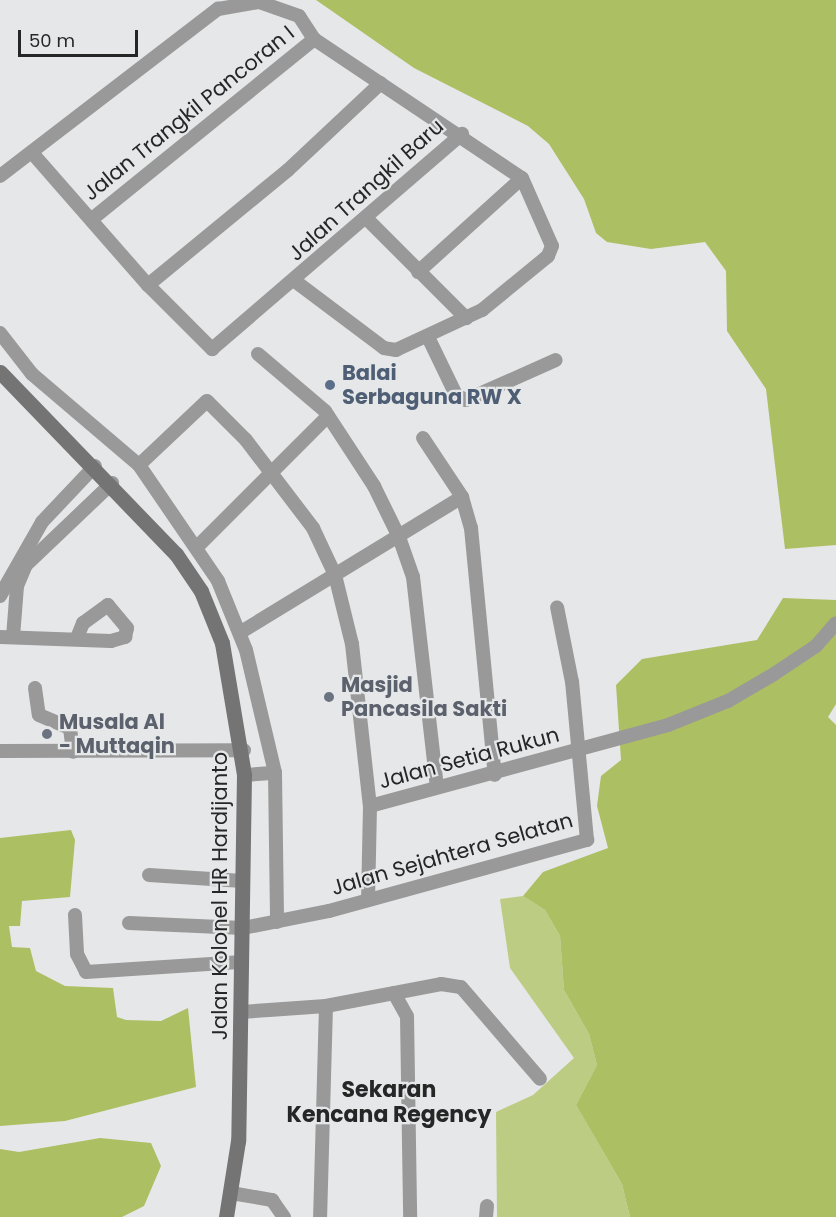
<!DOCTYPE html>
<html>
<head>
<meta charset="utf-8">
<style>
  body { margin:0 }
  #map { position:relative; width:836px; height:1217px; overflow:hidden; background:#e6e7e8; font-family:Poppins,sans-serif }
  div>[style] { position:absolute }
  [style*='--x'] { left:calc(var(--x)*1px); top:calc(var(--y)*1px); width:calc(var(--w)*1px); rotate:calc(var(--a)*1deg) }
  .green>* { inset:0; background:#bccc82 }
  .forest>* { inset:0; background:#acbf63 }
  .street>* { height:14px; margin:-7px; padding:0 7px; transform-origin:7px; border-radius:7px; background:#9a9999 }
  .secondary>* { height:15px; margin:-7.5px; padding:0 7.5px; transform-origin:7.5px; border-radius:7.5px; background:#757474 }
  .dots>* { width:16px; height:16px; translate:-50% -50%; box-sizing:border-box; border:3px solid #e6e7e8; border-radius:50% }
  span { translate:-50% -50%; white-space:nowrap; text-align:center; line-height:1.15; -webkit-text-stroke:4.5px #e6e7e8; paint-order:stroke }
  .street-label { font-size:21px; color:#252626 }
  .service-label { font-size:21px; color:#4e5e75; font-weight:700 }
  .left { translate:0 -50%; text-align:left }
  .worship-label { font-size:21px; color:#5b616d; font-weight:700 }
  .neighbourhood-label { font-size:22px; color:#252626; font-weight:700 }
  .scale { position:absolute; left:18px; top:30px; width:120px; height:27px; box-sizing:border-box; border:3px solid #252626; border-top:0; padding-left:8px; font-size:18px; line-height:21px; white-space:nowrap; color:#252626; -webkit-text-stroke:4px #e6e7e8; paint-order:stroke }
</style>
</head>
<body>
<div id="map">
  <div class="green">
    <i style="clip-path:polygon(523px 896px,545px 910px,560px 936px,564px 990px,589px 1034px,597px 1065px,576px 1105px,622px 1184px,630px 1217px,497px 1217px,496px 1112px,533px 1095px,574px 1058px,510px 968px,500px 899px)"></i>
  </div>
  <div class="forest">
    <i style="clip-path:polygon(316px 0,836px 0,836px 545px,785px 549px,766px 389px,727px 331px,726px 271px,705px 242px,651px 249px,607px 242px,596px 233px,584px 199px,549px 144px,528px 126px,414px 68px)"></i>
    <i style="clip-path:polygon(783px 598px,836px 600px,836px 704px,828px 717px,836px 725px,836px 1217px,630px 1217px,622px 1184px,576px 1105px,597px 1065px,589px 1034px,564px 990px,560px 936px,545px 910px,523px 896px,543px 872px,608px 848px,597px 806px,601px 776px,621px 760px,616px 685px,642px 659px,757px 640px)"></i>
    <i style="clip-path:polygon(71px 830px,75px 840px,70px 897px,22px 901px,20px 926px,9px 926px,12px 947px,30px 948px,36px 971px,65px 986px,113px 988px,117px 1017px,126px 1020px,161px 1021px,188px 1008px,196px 1087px,65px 1121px,0 1126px,0 838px)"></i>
    <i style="clip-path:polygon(100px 1138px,151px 1143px,161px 1166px,144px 1206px,122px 1217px,0 1217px,0 1149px,19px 1152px)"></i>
  </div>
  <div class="street">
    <i style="--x:34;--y:155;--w:173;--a:48.8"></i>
    <i style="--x:148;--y:285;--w:91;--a:45"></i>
    <i style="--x:212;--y:349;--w:330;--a:-40.7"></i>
    <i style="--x:0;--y:176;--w:275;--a:-37.5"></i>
    <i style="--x:218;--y:9;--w:42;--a:-9.7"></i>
    <i style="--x:259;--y:2;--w:42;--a:19.3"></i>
    <i style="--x:299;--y:16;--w:27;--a:57"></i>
    <i style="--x:314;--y:39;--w:250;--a:33.8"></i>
    <i style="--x:522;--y:178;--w:74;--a:66.2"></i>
    <i style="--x:552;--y:246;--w:11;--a:112"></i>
    <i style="--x:548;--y:256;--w:85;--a:140.7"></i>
    <i style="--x:482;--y:310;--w:95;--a:155.1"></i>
    <i style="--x:396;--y:350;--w:12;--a:-171"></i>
    <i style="--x:384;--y:348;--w:110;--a:-143.1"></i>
    <i style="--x:92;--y:219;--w:286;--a:-39"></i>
    <i style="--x:368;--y:220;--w:139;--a:45"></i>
    <i style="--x:418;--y:272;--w:140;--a:-42.1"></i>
    <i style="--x:148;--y:285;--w:181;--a:-39.4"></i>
    <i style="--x:288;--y:170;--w:127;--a:-43.1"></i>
    <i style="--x:0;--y:333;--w:52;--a:52"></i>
    <i style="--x:32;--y:374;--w:140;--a:40.4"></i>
    <i style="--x:139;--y:465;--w:140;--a:55.7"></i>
    <i style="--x:218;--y:581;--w:74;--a:67.9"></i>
    <i style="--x:246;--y:650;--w:126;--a:76.7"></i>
    <i style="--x:275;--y:773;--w:149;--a:89.2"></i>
    <i style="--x:428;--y:337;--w:64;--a:64.2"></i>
    <i style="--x:456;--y:395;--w:11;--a:27"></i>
    <i style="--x:466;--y:400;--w:98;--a:-24"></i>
    <i style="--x:258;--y:354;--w:88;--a:40.4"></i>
    <i style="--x:325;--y:411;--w:90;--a:56.8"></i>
    <i style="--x:374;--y:486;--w:57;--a:63.9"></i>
    <i style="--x:399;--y:537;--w:42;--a:70.7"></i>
    <i style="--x:413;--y:577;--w:211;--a:83.5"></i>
    <i style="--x:423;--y:438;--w:71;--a:56.5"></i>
    <i style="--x:462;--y:497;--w:32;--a:74"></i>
    <i style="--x:471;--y:528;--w:248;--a:84.5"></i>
    <i style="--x:139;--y:465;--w:93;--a:-43.3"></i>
    <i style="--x:207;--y:401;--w:55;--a:45"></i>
    <i style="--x:246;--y:440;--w:111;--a:52.7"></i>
    <i style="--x:313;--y:528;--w:52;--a:64.9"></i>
    <i style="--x:335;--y:575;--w:71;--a:76.2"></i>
    <i style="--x:352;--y:644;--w:163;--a:83.7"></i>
    <i style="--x:370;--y:806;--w:94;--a:91.2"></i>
    <i style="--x:198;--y:546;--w:184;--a:-45"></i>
    <i style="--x:0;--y:596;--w:85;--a:-60.4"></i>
    <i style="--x:42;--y:522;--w:77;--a:-46.6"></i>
    <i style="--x:241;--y:632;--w:259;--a:-31.4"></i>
    <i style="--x:0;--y:637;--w:111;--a:2.1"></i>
    <i style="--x:111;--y:641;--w:15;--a:-16"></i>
    <i style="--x:125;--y:637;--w:9;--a:-77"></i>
    <i style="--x:127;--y:628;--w:30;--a:-130"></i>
    <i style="--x:108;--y:605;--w:31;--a:144"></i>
    <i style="--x:83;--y:623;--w:16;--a:112"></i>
    <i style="--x:13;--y:637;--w:51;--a:-85.5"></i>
    <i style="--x:17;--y:586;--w:23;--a:-67"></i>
    <i style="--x:26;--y:565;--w:119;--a:-43.6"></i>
    <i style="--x:35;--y:688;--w:27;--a:82"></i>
    <i style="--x:39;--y:715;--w:34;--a:23"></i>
    <i style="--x:70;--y:728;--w:24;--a:83"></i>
    <i style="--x:0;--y:751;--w:244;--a:-0.2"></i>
    <i style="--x:244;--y:775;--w:31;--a:-4"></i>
    <i style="--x:370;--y:806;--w:309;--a:-15.2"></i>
    <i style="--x:668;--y:725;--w:65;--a:-21.8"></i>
    <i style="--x:728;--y:701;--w:53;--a:-30.4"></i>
    <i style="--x:774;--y:674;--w:50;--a:-33.7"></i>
    <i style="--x:816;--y:646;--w:30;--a:-49"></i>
    <i style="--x:149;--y:875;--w:94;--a:3.7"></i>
    <i style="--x:75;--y:915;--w:39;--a:87"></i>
    <i style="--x:77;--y:954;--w:20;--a:63"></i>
    <i style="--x:86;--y:972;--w:153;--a:-3.7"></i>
    <i style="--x:129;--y:923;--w:114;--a:2.5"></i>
    <i style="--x:243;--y:928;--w:88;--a:-11.2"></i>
    <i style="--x:329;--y:911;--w:268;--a:-15.4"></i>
    <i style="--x:587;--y:840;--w:159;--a:-95.4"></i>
    <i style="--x:572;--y:682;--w:76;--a:-101.3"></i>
    <i style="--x:394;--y:993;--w:26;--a:61"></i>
    <i style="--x:407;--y:1016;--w:201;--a:89.1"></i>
    <i style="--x:326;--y:1006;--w:117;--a:-10.8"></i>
    <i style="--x:441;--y:984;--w:20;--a:9"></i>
    <i style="--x:461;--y:987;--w:121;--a:49.3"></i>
    <i style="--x:241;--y:1012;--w:85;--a:-4"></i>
    <i style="--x:326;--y:1006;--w:211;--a:91.6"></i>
    <i style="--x:231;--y:1193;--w:42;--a:9.7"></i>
    <i style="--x:272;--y:1200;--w:21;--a:55"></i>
    <i style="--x:486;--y:1217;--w:11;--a:-85"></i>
  </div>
  <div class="secondary">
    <i style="--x:0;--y:372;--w:253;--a:46"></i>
    <i style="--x:176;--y:554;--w:45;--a:56"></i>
    <i style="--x:201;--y:591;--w:56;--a:68"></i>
    <i style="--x:222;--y:643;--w:134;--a:80.5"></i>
    <i style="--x:244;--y:775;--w:366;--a:90.9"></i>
    <i style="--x:238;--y:1141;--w:77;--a:99"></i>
  </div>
  <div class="dots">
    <i style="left:330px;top:385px;background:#5c6f8a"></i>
    <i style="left:329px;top:697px;background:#6b7280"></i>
    <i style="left:47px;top:734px;background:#6b7280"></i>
  </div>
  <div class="street-label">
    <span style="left:189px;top:113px;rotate:-39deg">Jalan Trangkil Pancoran I</span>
    <span style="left:366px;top:190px;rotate:-42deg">Jalan Trangkil Baru</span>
    <span style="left:469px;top:758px;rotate:-15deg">Jalan Setia Rukun</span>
    <span style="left:452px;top:854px;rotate:-16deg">Jalan Sejahtera Selatan</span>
    <span style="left:220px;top:896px;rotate:-90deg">Jalan Kolonel HR Hardijanto</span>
  </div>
  <div class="service-label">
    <span class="left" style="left:342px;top:385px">Balai<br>Serbaguna RW X</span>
  </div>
  <div class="worship-label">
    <span class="left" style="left:341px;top:697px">Masjid<br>Pancasila Sakti</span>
    <span class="left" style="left:59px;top:734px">Musala Al<br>- Muttaqin</span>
  </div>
  <div class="neighbourhood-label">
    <span style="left:389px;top:1102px">Sekaran<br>Kencana Regency</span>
  </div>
  <div class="scale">50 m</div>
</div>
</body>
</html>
